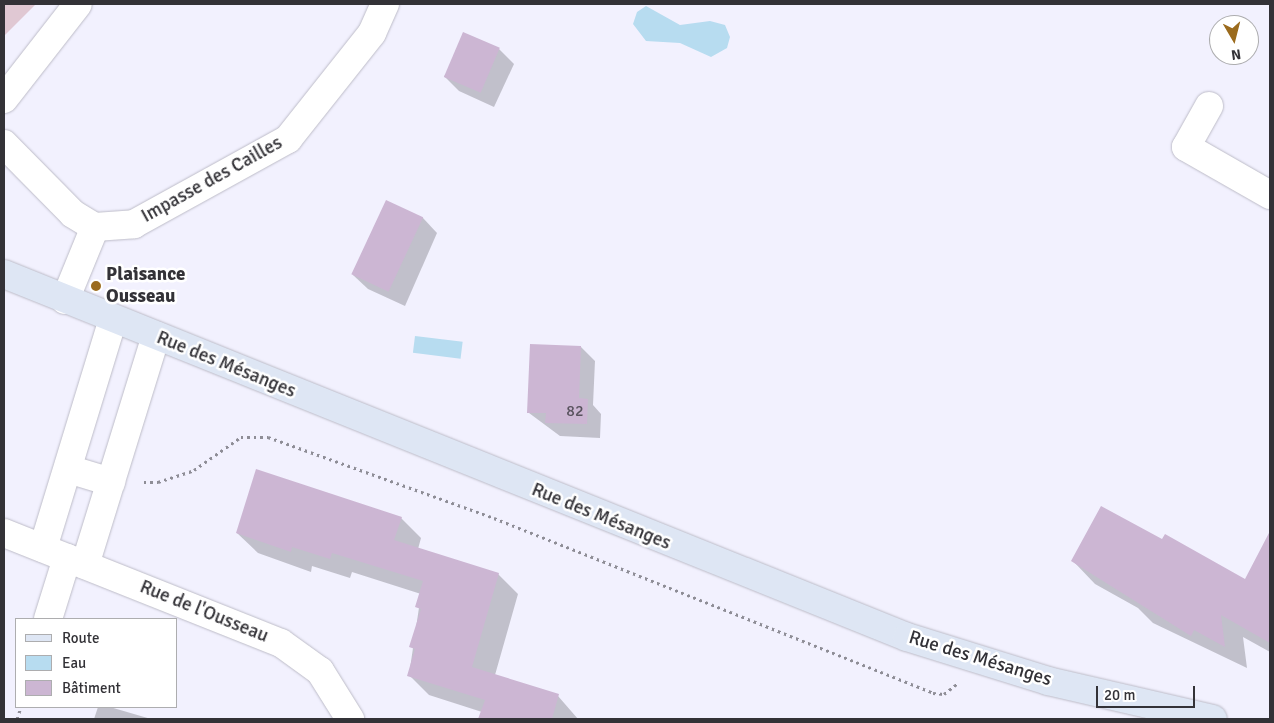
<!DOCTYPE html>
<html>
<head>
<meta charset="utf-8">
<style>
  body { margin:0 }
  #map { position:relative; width:1274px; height:723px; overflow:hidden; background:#f2f1fe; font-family:Signika,sans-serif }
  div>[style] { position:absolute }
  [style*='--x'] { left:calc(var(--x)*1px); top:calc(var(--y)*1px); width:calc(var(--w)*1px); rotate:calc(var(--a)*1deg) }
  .green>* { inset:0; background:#e0c8d3 }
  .water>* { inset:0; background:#b7dcf0; transform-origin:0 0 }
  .shadow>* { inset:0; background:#0003 }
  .building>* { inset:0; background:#ccb6d3; transform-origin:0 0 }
  .path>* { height:3px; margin-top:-1.5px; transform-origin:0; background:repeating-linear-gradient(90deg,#8e8d96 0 2.5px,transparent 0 6.5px) }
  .roads { filter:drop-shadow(0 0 1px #bdbcc8) drop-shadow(0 0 1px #bdbcc8) }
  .minor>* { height:28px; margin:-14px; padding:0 14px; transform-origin:14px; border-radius:14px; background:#fff }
  .major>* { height:28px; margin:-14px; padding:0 14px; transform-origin:14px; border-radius:14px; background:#dee6f4 }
  .dots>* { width:14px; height:14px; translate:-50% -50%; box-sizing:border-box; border:2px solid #fff; border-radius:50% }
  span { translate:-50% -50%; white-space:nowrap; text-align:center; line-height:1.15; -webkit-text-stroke:5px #fff; paint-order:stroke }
  .number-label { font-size:16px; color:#59535e }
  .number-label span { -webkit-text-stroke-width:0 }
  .street-label { font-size:19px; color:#333237 }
  .poi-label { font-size:19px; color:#333237; font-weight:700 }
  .left { translate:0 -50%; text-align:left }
  .frame { position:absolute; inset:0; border:5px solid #333237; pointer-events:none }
  .legend { position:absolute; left:15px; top:618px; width:162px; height:90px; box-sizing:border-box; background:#fff; border:1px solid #adadaf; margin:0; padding:6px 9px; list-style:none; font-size:15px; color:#333237 }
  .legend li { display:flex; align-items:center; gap:10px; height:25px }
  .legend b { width:25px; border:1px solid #adadaf }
  .north { position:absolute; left:1209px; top:15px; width:50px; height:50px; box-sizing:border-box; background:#fff; border:1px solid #adadaf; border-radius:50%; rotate:172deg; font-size:14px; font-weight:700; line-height:20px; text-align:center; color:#333237 }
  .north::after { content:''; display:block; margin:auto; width:18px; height:22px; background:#9b6b1d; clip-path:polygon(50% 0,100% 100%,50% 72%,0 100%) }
  .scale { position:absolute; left:1096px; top:686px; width:99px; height:22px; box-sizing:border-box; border:2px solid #333237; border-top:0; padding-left:6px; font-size:15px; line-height:18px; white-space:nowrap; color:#333237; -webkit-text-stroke:4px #fff; paint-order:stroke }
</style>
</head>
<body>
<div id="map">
  <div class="green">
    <i style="clip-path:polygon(4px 4px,36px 4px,4px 36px)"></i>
  </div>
  <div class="water">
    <i style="clip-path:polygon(646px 6px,680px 25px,710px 21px,725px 25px,730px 37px,727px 48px,711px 57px,680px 43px,646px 41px,633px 24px,637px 12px)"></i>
    <i style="left:415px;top:336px;width:48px;height:17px;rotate:7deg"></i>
  </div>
  <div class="shadow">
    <i style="clip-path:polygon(499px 49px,514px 64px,494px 107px,459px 91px,444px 76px)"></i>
    <i style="clip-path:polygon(387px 202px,423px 218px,437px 233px,405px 306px,368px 289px,353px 275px)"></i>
    <i style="clip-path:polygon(581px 347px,595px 361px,593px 405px,601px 414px,600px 438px,560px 436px,529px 413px)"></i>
    <i style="clip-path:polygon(401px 518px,421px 538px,418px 549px,498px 574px,518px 594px,495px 675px,558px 696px,578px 719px,480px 719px,482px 712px,429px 695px,409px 675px,421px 594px,352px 572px,350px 578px,312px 566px,311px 572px,258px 553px,237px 533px)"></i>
    <i style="clip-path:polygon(1163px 541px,1246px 580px,1270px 564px,1270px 652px,1243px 637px,1247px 668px,1153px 623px,1138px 608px,1095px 584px,1073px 561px)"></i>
    <i style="clip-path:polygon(98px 707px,110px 707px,151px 719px,94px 719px)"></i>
  </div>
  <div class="building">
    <i style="left:463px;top:32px;width:40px;height:49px;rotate:23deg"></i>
    <i style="left:386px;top:200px;width:41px;height:82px;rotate:25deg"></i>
    <i style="clip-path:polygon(530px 344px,581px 346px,579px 398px,588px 399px,587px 424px,545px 423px,546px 413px,527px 413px)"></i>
    <i style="clip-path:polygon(256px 469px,402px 517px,394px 540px,499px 573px,472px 667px,559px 694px,552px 719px,478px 719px,485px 700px,407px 676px,415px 649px,409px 647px,421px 609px,415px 607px,423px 581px,332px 553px,330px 559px,292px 547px,291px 552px,236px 533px)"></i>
    <i style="clip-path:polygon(1101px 506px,1162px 539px,1165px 534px,1245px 579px,1270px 531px,1270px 643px,1221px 615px,1225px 647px,1194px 630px,1191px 636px,1071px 561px)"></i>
  </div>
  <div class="path">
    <i style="--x:144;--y:482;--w:14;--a:0"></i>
    <i style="--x:158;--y:482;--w:38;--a:-18"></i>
    <i style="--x:194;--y:470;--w:57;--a:-35.1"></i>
    <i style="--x:241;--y:437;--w:27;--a:0"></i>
    <i style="--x:268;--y:437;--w:240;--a:19.7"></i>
    <i style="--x:494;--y:518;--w:473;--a:21.7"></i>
    <i style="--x:933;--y:693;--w:11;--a:5"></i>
    <i style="--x:944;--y:694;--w:16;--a:-38"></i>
    <i style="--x:17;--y:719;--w:13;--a:-72"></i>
  </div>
  <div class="roads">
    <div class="minor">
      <i style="--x:4;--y:99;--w:120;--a:-52.1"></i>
      <i style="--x:1209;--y:106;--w:47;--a:119.3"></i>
      <i style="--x:1186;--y:147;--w:97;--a:29.7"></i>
      <i style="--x:4;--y:144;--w:98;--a:45.4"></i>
      <i style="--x:73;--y:214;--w:26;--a:31"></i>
      <i style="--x:95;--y:227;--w:39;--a:-4"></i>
      <i style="--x:134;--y:224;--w:176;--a:-28.9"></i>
      <i style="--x:288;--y:139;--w:135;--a:-51.6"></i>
      <i style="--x:372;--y:33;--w:32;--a:-66"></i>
      <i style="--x:65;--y:300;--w:79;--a:-67.7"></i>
      <i style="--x:68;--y:469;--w:45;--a:16.8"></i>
      <i style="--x:4;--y:533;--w:298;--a:21.7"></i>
      <i style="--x:281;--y:643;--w:48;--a:35.7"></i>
      <i style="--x:320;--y:671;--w:57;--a:58"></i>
      <i style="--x:43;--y:548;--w:239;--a:-73"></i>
      <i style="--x:85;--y:565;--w:240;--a:-72.8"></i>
      <i style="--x:48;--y:619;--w:64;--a:-72.7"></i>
    </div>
    <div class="major">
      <i style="--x:4;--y:274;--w:973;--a:21.9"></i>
      <i style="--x:907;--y:637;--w:148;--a:17.3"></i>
      <i style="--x:1048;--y:681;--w:169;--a:13"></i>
    </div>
  </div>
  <div class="dots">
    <i style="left:96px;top:286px;background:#9b6b1d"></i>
  </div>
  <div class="number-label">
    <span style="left:575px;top:411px">82</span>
  </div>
  <div class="street-label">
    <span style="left:212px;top:180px;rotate:-29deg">Impasse des Cailles</span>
    <span style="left:226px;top:365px;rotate:22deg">Rue des Mésanges</span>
    <span style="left:601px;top:517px;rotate:22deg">Rue des Mésanges</span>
    <span style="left:204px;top:612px;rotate:22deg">Rue de l'Ousseau</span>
    <span style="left:980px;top:659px;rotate:17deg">Rue des Mésanges</span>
  </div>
  <div class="poi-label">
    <span class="left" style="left:106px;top:286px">Plaisance<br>Ousseau</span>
  </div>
  <div class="frame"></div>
  <ul class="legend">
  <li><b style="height:6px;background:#dee6f4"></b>Route</li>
  <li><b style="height:14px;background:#b7dcf0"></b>Eau</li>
  <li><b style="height:14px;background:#ccb6d3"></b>Bâtiment</li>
  </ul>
  <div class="north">N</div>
  <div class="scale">20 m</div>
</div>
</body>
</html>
